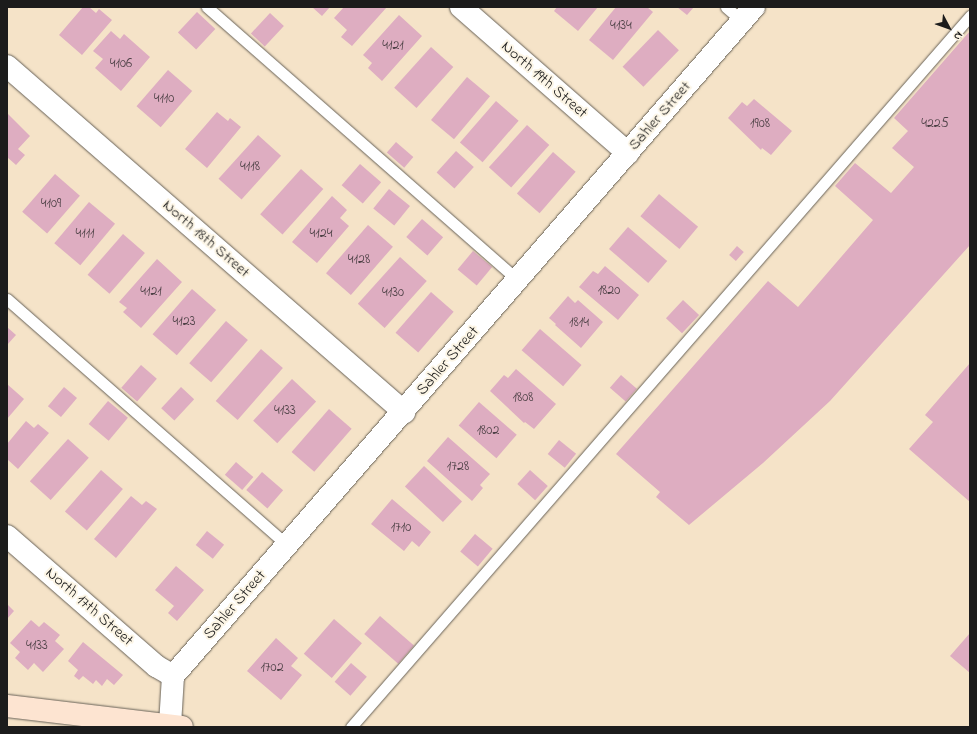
<!DOCTYPE html>
<html>
<head>
<meta charset="utf-8">
<style>
  body { margin:0 }
  #map { position:relative; width:977px; height:734px; overflow:hidden; background:#f5e3c8; font-family:"Indie Flower",sans-serif }
  div>[style] { position:absolute }
  [style*='--x'] { left:calc(var(--x)*1px); top:calc(var(--y)*1px); width:calc(var(--w)*1px); rotate:calc(var(--a)*1deg) }
  .building>* { inset:0; background:#deadc1; transform-origin:0 0 }
  .roads { filter:drop-shadow(0 0 1px #686258) drop-shadow(0 0 1px #686258) }
  .service>* { height:11px; margin:-5.5px; padding:0 5.5px; transform-origin:5.5px; border-radius:5.5px; background:#fff }
  .minor>* { height:22px; margin:-11px; padding:0 11px; transform-origin:11px; border-radius:11px; background:#fff }
  .secondary>* { height:22px; margin:-11px; padding:0 11px; transform-origin:11px; border-radius:11px; background:#fde4d1 }
  span { translate:-50% -50%; white-space:nowrap; text-align:center; line-height:1.15; -webkit-text-stroke:4px #fcf5e5; paint-order:stroke }
  .number-label { font-size:14px; color:#4c4045 }
  .number-label span { -webkit-text-stroke-width:0 }
  .street-label { font-size:16px; color:#1c1c1c }
  .frame { position:absolute; inset:0; border:8px solid #1c1c1c; pointer-events:none }
  .north { position:absolute; left:929px; top:8px; width:40px; height:40px; -webkit-text-stroke:3px #fcf5e5; paint-order:stroke; rotate:131deg; font-size:11px; font-weight:700; line-height:16px; text-align:center; color:#1c1c1c }
  .north::after { content:''; display:block; margin:auto; width:14px; height:18px; background:#1c1c1c; clip-path:polygon(50% 0,100% 100%,50% 72%,0 100%) }
</style>
</head>
<body>
<div id="map">
  <div class="building">
    <i style="clip-path:polygon(83px 7px,89px 7px,96px 13px,99px 9px,112px 20px,82px 55px,59px 35px)"></i>
    <i style="clip-path:polygon(312px 7px,330px 7px,322px 16px)"></i>
    <i style="clip-path:polygon(344px 7px,387px 7px,352px 46px,341px 37px,347px 30px,334px 18px)"></i>
    <i style="clip-path:polygon(557px 7px,598px 7px,578px 31px,554px 11px)"></i>
    <i style="clip-path:polygon(616px 7px,647px 7px,653px 12px,613px 60px,589px 40px)"></i>
    <i style="clip-path:polygon(677px 7px,694px 7px,687px 15px)"></i>
    <i style="left:197px;top:12px;width:25px;height:28px;rotate:43deg"></i>
    <i style="left:270px;top:13px;width:19px;height:28px;rotate:43deg"></i>
    <i style="clip-path:polygon(399px 15px,422px 36px,382px 81px,368px 68px,372px 63px,363px 55px)"></i>
    <i style="left:658px;top:30px;width:29px;height:51px;rotate:44deg"></i>
    <i style="clip-path:polygon(111px 31px,120px 39px,124px 34px,150px 57px,121px 91px,95px 68px,103px 59px,93px 51px)"></i>
    <i style="clip-path:polygon(970px 31px,970px 245px,830px 401px,763px 463px,689px 525px,656px 497px,660px 492px,616px 454px,768px 281px,798px 307px,873px 220px,835px 186px,855px 163px,891px 193px,914px 167px,892px 148px,908px 131px,894px 118px)"></i>
    <i style="left:431px;top:47px;width:30px;height:55px;rotate:42deg"></i>
    <i style="left:168px;top:70px;width:32px;height:48px;rotate:41deg"></i>
    <i style="left:467px;top:77px;width:30px;height:56px;rotate:40deg"></i>
    <i style="clip-path:polygon(754px 99px,792px 131px,771px 155px,762px 148px,761px 150px,728px 118px,742px 102px,747px 106px)"></i>
    <i style="left:496px;top:101px;width:30px;height:55px;rotate:41deg"></i>
    <i style="clip-path:polygon(217px 112px,228px 121px,230px 118px,241px 127px,207px 168px,185px 149px)"></i>
    <i style="clip-path:polygon(7px 113px,30px 136px,18px 149px,25px 155px,16px 165px,7px 157px)"></i>
    <i style="left:527px;top:125px;width:30px;height:57px;rotate:42deg"></i>
    <i style="left:258px;top:135px;width:31px;height:59px;rotate:42deg"></i>
    <i style="left:396px;top:142px;width:23px;height:14px;rotate:41deg"></i>
    <i style="left:456px;top:151px;width:24px;height:29px;rotate:42deg"></i>
    <i style="left:553px;top:152px;width:30px;height:55px;rotate:41deg"></i>
    <i style="left:360px;top:164px;width:28px;height:28px;rotate:41deg"></i>
    <i style="left:301px;top:169px;width:30px;height:61px;rotate:42deg"></i>
    <i style="left:55px;top:174px;width:33px;height:50px;rotate:41deg"></i>
    <i style="left:389px;top:189px;width:27px;height:25px;rotate:39deg"></i>
    <i style="left:659px;top:194px;width:51px;height:29px;rotate:40deg"></i>
    <i style="clip-path:polygon(332px 196px,347px 210px,340px 218px,349px 226px,317px 263px,292px 242px)"></i>
    <i style="left:89px;top:202px;width:34px;height:54px;rotate:40deg"></i>
    <i style="left:422px;top:219px;width:28px;height:24px;rotate:41deg"></i>
    <i style="left:368px;top:225px;width:33px;height:64px;rotate:41deg"></i>
    <i style="left:628px;top:227px;width:52px;height:29px;rotate:41deg"></i>
    <i style="left:123px;top:234px;width:29px;height:54px;rotate:41deg"></i>
    <i style="left:737px;top:246px;width:9px;height:12px;rotate:41deg"></i>
    <i style="left:473px;top:251px;width:25px;height:24px;rotate:40deg"></i>
    <i style="left:400px;top:257px;width:36px;height:63px;rotate:42deg"></i>
    <i style="clip-path:polygon(157px 259px,182px 282px,141px 328px,123px 312px,127px 308px,119px 302px)"></i>
    <i style="clip-path:polygon(605px 266px,639px 295px,618px 320px,579px 287px,593px 271px,598px 274px)"></i>
    <i style="left:192px;top:289px;width:32px;height:60px;rotate:41deg"></i>
    <i style="left:431px;top:292px;width:30px;height:54px;rotate:41deg"></i>
    <i style="clip-path:polygon(568px 296px,575px 303px,578px 300px,603px 322px,581px 348px,555px 325px,556px 324px,549px 318px)"></i>
    <i style="left:683px;top:300px;width:22px;height:25px;rotate:43deg"></i>
    <i style="left:226px;top:321px;width:29px;height:56px;rotate:41deg"></i>
    <i style="clip-path:polygon(7px 327px,16px 335px,7px 345px)"></i>
    <i style="left:540px;top:329px;width:55px;height:28px;rotate:41deg"></i>
    <i style="left:261px;top:349px;width:29px;height:69px;rotate:41deg"></i>
    <i style="clip-path:polygon(970px 363px,970px 502px,909px 449px,933px 422px,925px 415px)"></i>
    <i style="left:141px;top:365px;width:21px;height:30px;rotate:41deg"></i>
    <i style="clip-path:polygon(516px 369px,556px 404px,534px 429px,525px 422px,524px 423px,490px 391px,504px 375px,508px 378px)"></i>
    <i style="left:621px;top:375px;width:21px;height:17px;rotate:41deg"></i>
    <i style="left:292px;top:379px;width:33px;height:57px;rotate:43deg"></i>
    <i style="clip-path:polygon(7px 384px,24px 399px,7px 419px)"></i>
    <i style="left:64px;top:387px;width:17px;height:25px;rotate:40deg"></i>
    <i style="left:181px;top:387px;width:18px;height:29px;rotate:43deg"></i>
    <i style="left:108px;top:401px;width:26px;height:30px;rotate:40deg"></i>
    <i style="left:479px;top:402px;width:50px;height:31px;rotate:41deg"></i>
    <i style="left:329px;top:409px;width:30px;height:57px;rotate:41deg"></i>
    <i style="clip-path:polygon(26px 421px,34px 428px,38px 424px,49px 433px,18px 469px,7px 459px,7px 444px)"></i>
    <i style="clip-path:polygon(448px 437px,490px 474px,480px 485px,483px 488px,472px 501px,427px 461px)"></i>
    <i style="left:68px;top:439px;width:28px;height:57px;rotate:42deg"></i>
    <i style="left:559px;top:440px;width:22px;height:18px;rotate:39deg"></i>
    <i style="left:236px;top:462px;width:23px;height:17px;rotate:41deg"></i>
    <i style="left:424px;top:466px;width:52px;height:28px;rotate:43deg"></i>
    <i style="left:101px;top:470px;width:29px;height:55px;rotate:41deg"></i>
    <i style="left:530px;top:470px;width:24px;height:19px;rotate:42deg"></i>
    <i style="left:262px;top:472px;width:28px;height:24px;rotate:41deg"></i>
    <i style="clip-path:polygon(131px 496px,142px 505px,146px 501px,157px 509px,116px 558px,94px 539px)"></i>
    <i style="clip-path:polygon(392px 499px,431px 532px,419px 547px,412px 541px,404px 551px,371px 524px)"></i>
    <i style="left:207px;top:531px;width:22px;height:18px;rotate:39deg"></i>
    <i style="left:475px;top:534px;width:23px;height:23px;rotate:40deg"></i>
    <i style="clip-path:polygon(176px 566px,204px 590px,177px 621px,168px 613px,174px 606px,155px 590px)"></i>
    <i style="clip-path:polygon(7px 604px,14px 611px,7px 619px)"></i>
    <i style="left:380px;top:616px;width:45px;height:24px;rotate:41deg"></i>
    <i style="left:334px;top:619px;width:37px;height:46px;rotate:41deg"></i>
    <i style="clip-path:polygon(31px 620px,39px 627px,44px 622px,60px 635px,55px 641px,64px 649px,43px 672px,34px 663px,28px 670px,15px 658px,20px 652px,10px 643px)"></i>
    <i style="clip-path:polygon(970px 633px,970px 673px,950px 656px)"></i>
    <i style="clip-path:polygon(276px 638px,298px 658px,291px 666px,302px 675px,281px 700px,247px 671px)"></i>
    <i style="clip-path:polygon(83px 642px,123px 675px,114px 685px,107px 679px,102px 686px,96px 680px,93px 684px,83px 676px,79px 680px,74px 676px,78px 670px,68px 661px)"></i>
    <i style="left:351px;top:663px;width:21px;height:25px;rotate:41deg"></i>
  </div>
  <div class="roads">
    <div class="service">
      <i style="--x:207;--y:7;--w:414;--a:41.3"></i>
      <i style="--x:726;--y:7;--w:21;--a:41"></i>
      <i style="--x:7;--y:299;--w:373;--a:41.3"></i>
      <i style="--x:351;--y:727;--w:943;--a:-48.96"></i>
    </div>
    <div class="minor">
      <i style="--x:461;--y:7;--w:222;--a:41.2"></i>
      <i style="--x:7;--y:66;--w:527;--a:41.07"></i>
      <i style="--x:7;--y:536;--w:198;--a:41.1"></i>
      <i style="--x:156;--y:666;--w:20;--a:30"></i>
      <i style="--x:170;--y:725;--w:49;--a:-86.5"></i>
      <i style="--x:173;--y:676;--w:886;--a:-49.03"></i>
    </div>
    <div class="secondary">
      <i style="--x:7;--y:706;--w:176;--a:6.8"></i>
    </div>
  </div>
  <div class="number-label">
    <span style="left:621px;top:26px">4134</span>
    <span style="left:393px;top:46px">4121</span>
    <span style="left:121px;top:64px">4106</span>
    <span style="left:164px;top:99px">4110</span>
    <span style="left:760px;top:124px">1908</span>
    <span style="left:935px;top:124px">4225</span>
    <span style="left:250px;top:167px">4118</span>
    <span style="left:51px;top:204px">4109</span>
    <span style="left:85px;top:234px">4111</span>
    <span style="left:321px;top:234px">4124</span>
    <span style="left:359px;top:260px">4128</span>
    <span style="left:609px;top:291px">1820</span>
    <span style="left:151px;top:292px">4121</span>
    <span style="left:393px;top:293px">4130</span>
    <span style="left:184px;top:322px">4123</span>
    <span style="left:579px;top:323px">1814</span>
    <span style="left:523px;top:398px">1808</span>
    <span style="left:285px;top:411px">4133</span>
    <span style="left:488px;top:431px">1802</span>
    <span style="left:458px;top:467px">1728</span>
    <span style="left:401px;top:528px">1710</span>
    <span style="left:37px;top:646px">4133</span>
    <span style="left:272px;top:668px">1702</span>
  </div>
  <div class="street-label">
    <span style="left:544px;top:80px;rotate:41deg">North 19th Street</span>
    <span style="left:660px;top:116px;rotate:-49deg">Sahler Street</span>
    <span style="left:206px;top:239px;rotate:41deg">North 18th Street</span>
    <span style="left:448px;top:361px;rotate:-49deg">Sahler Street</span>
    <span style="left:235px;top:605px;rotate:-49deg">Sahler Street</span>
    <span style="left:89px;top:607px;rotate:41deg">North 17th Street</span>
  </div>
  <div class="frame"></div>
  <div class="north">N</div>
</div>
</body>
</html>
